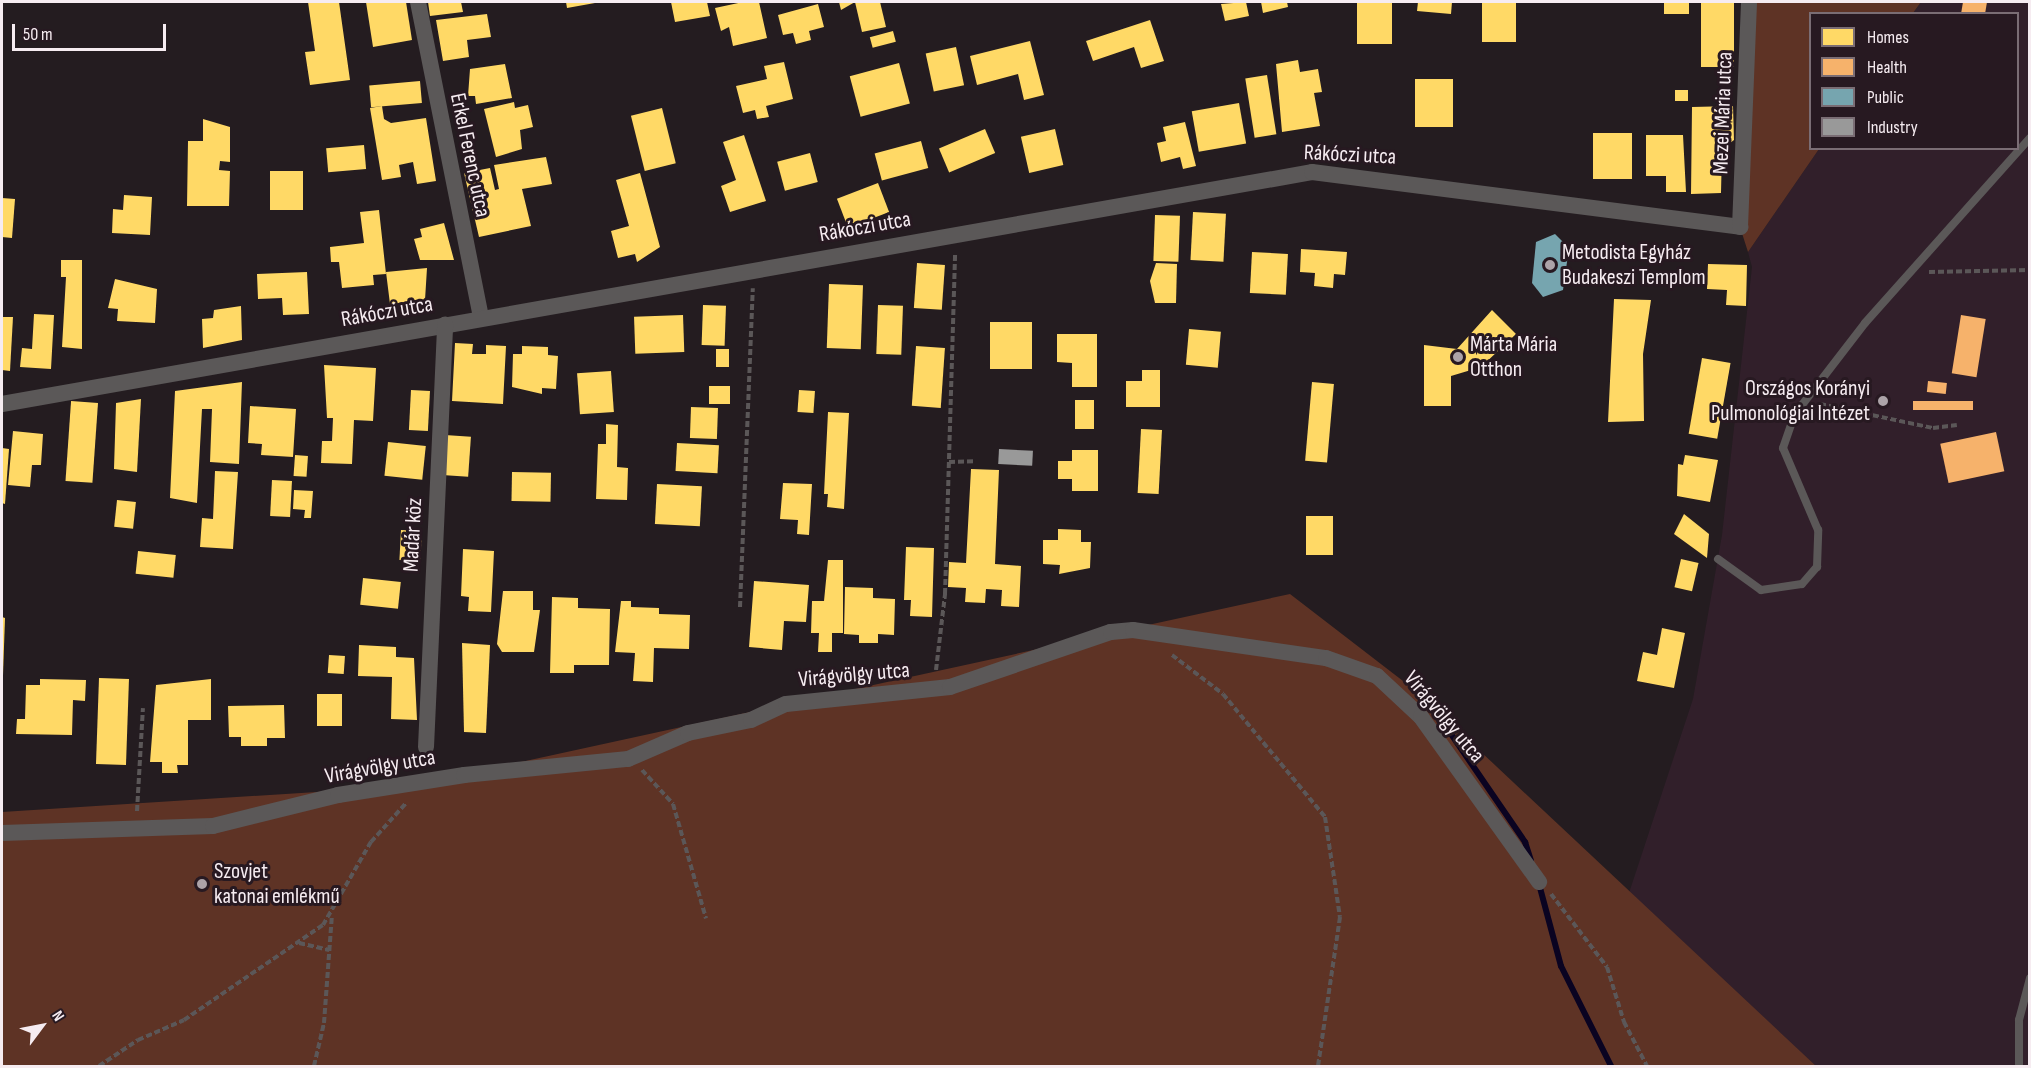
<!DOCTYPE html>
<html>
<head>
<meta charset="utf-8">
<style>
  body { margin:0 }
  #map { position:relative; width:2031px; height:1068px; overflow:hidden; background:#241c20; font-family:"Sofia Sans Condensed",sans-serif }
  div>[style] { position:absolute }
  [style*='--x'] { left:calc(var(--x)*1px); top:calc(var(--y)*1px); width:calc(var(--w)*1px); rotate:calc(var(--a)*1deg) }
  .built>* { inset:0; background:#311f2a }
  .green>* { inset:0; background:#5e3325 }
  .homes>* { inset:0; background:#ffd966; transform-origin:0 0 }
  .health>* { inset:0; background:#f6b26b; transform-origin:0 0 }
  .public>* { inset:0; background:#76a5af }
  .industry>* { inset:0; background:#999; transform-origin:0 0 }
  .stream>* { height:6px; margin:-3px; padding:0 3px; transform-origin:3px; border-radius:3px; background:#0a0321 }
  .path>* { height:4px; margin-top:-2px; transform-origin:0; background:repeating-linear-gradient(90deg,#5b5758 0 6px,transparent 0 9px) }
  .lane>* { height:8px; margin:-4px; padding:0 4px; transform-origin:4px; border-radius:4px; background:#5b5858 }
  .street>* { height:16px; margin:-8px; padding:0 8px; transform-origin:8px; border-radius:8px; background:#5b5858 }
  .dots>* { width:16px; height:16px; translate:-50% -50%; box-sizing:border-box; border:3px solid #271921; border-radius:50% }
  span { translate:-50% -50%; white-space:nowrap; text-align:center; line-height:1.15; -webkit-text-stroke:6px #271921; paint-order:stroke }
  .street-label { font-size:22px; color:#f6ecf1 }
  .poi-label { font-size:22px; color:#f6ecf1 }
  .left { translate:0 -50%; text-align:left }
  .right { translate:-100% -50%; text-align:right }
  .frame { position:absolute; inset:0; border:3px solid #f6ecf1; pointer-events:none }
  .legend { position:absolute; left:1809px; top:12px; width:210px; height:138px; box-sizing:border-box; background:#271921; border:2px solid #7a6d74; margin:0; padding:8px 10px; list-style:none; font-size:18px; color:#f6ecf1 }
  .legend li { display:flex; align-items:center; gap:12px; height:30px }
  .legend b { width:30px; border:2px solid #7a6d74 }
  .north { position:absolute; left:12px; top:996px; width:60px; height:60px; -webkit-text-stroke:4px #271921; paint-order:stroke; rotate:58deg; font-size:16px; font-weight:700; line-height:24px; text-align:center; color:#f6ecf1 }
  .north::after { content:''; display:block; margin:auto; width:21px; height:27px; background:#f6ecf1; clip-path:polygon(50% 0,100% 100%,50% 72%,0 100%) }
  .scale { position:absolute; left:12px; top:24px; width:154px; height:27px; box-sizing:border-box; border:3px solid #f6ecf1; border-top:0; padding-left:8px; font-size:18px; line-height:21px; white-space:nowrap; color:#f6ecf1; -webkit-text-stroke:4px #271921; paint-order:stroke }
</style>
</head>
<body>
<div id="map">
  <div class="built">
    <i style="clip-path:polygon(1921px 2px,2029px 2px,2029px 1066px,1816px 1066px,1628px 896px,1693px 699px,1722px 535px,1752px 267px,1748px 252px,1819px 149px,2018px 148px,2018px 14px,1913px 13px)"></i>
  </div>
  <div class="green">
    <i style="clip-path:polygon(1749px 2px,1921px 2px,1913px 13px,1810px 14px,1810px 148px,1819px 149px,1748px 252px,1740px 227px)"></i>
    <i style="clip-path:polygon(1290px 594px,1416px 691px,1816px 1066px,2px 1066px,2px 812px,411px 786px)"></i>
  </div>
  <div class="homes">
    <i style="clip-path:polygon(308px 2px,339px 2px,350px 80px,310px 85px,305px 52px,315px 51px)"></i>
    <i style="clip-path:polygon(366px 2px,406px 2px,412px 40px,373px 47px)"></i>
    <i style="clip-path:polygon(428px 2px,461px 2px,463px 12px,430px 16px)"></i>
    <i style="clip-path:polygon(566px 2px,595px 2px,595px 3px,567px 8px)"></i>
    <i style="clip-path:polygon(671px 2px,707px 2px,710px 16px,675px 22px)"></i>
    <i style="clip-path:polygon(743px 2px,759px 2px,767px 38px,733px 46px,729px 27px,721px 31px,715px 8px)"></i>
    <i style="clip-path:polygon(839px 2px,855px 2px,841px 10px)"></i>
    <i style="clip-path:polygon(855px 2px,880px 2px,886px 27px,862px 32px)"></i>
    <i style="clip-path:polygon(1246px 2px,1249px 16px,1225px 21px,1221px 4px)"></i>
    <i style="clip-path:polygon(1261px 2px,1287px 2px,1288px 7px,1263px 13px)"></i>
    <i style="left:1357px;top:2px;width:35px;height:42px"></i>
    <i style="clip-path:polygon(1418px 2px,1452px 2px,1451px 14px,1417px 11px)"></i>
    <i style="left:1482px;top:2px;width:34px;height:40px"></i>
    <i style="left:1664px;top:2px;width:25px;height:12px"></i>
    <i style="left:1701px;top:2px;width:33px;height:65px"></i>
    <i style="clip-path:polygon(818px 4px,824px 27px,809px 31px,811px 40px,796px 44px,793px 33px,783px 35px,778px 15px)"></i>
    <i style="clip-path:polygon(487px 14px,491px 37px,467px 40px,469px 57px,443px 61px,436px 20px)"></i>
    <i style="clip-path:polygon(1150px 20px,1164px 61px,1141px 68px,1134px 47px,1093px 61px,1086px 41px)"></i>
    <i style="left:893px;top:31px;width:11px;height:24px;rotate:75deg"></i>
    <i style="clip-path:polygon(1030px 41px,1044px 95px,1024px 100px,1018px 74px,977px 85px,970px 56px)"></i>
    <i style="left:956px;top:47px;width:39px;height:31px;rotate:78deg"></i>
    <i style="clip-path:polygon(1298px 60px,1300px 72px,1318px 69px,1322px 92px,1314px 93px,1320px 126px,1282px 132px,1276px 64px)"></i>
    <i style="clip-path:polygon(784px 62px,793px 99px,766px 106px,769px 117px,757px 119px,755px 110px,743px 113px,736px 86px,767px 79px,764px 66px)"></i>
    <i style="left:899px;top:63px;width:42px;height:51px;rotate:75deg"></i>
    <i style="clip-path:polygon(505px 64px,512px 98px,476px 104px,475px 96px,468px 96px,470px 69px)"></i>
    <i style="left:1267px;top:75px;width:60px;height:22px;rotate:81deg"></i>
    <i style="left:1415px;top:79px;width:38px;height:48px"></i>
    <i style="left:420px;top:81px;width:22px;height:51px;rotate:85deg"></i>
    <i style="left:1688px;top:90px;width:11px;height:13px;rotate:90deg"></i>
    <i style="clip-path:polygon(514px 102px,515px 108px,528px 105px,533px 127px,520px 130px,522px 149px,496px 157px,484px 109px)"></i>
    <i style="left:1239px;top:103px;width:41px;height:48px;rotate:80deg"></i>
    <i style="clip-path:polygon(382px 106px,384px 119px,391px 123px,426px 118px,436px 181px,417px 184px,413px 162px,399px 165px,401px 177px,382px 180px,370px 108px)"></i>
    <i style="clip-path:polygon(1733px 106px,1734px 140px,1722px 149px,1721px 193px,1691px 194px,1692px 107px)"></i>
    <i style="left:662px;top:108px;width:57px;height:32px;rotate:76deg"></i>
    <i style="clip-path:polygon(203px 119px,230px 127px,230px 162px,220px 161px,219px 170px,230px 171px,229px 206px,187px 206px,188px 141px,203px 141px)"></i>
    <i style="clip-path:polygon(1185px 122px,1196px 166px,1183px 169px,1180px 157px,1161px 162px,1157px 143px,1166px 141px,1163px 127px)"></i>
    <i style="left:985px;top:129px;width:26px;height:50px;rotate:67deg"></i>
    <i style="left:1055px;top:129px;width:37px;height:35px;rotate:77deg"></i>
    <i style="left:1593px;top:133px;width:39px;height:46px"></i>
    <i style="clip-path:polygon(744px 135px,766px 201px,730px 212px,721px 186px,736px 180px,723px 142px)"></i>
    <i style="clip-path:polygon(1646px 135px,1683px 135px,1686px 192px,1666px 192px,1666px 176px,1646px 176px)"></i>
    <i style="left:921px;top:141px;width:28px;height:48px;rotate:75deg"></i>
    <i style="left:364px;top:145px;width:24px;height:38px;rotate:85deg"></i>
    <i style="left:810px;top:153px;width:30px;height:34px;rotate:75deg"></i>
    <i style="clip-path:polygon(546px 157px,552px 184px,522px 189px,531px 226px,479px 237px,464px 173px,490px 168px,495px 190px,499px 189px,494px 165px)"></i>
    <i style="left:303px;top:171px;width:39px;height:33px;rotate:90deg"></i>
    <i style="clip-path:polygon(640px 173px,660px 247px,637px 262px,635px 254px,618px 258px,611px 231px,629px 226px,616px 180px)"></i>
    <i style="left:878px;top:183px;width:31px;height:44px;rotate:69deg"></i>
    <i style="clip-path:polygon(124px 195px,152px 197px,150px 235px,112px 233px,113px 209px,123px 210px)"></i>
    <i style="clip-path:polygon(2px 198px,15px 199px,12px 238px,2px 237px)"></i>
    <i style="clip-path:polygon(379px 210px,386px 274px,373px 275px,374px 285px,342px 288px,339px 262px,331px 262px,330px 247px,364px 243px,360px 212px)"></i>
    <i style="left:1193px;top:212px;width:33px;height:48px;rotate:3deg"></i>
    <i style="left:1155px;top:215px;width:25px;height:46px;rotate:2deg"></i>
    <i style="clip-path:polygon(444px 223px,454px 260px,420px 260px,414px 239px,422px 237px,420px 229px)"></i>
    <i style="clip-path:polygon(1301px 249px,1347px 252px,1345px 275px,1334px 274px,1333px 288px,1314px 286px,1315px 273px,1300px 272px)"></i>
    <i style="left:1252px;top:252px;width:36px;height:41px;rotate:3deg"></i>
    <i style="clip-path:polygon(61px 260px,82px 260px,82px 349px,62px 347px,66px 277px,61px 277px)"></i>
    <i style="left:917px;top:263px;width:28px;height:45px;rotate:4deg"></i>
    <i style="clip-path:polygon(1156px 263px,1177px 264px,1176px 303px,1155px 303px,1150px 281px)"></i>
    <i style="clip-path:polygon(1708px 264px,1747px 265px,1746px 306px,1726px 305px,1727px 290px,1707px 289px)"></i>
    <i style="clip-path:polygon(427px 268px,425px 300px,390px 304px,386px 272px)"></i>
    <i style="clip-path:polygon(307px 272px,309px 314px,283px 315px,282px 298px,258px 299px,257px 274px)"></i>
    <i style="clip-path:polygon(115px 279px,157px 289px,155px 323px,117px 321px,118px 309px,108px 308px)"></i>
    <i style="left:829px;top:284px;width:34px;height:64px;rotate:2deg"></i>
    <i style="clip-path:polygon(1614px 299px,1651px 300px,1643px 354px,1644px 421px,1608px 422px)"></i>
    <i style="left:703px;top:305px;width:23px;height:40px;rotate:2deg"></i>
    <i style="left:878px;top:305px;width:25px;height:49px;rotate:2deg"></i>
    <i style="clip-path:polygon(241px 306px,242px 340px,203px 348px,202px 319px,213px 318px,214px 310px)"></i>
    <i style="clip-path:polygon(1492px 310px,1516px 334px,1481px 367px,1451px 376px,1451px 406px,1424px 406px,1424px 345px,1457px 349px)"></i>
    <i style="clip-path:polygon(34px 314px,54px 315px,51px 369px,20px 367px,22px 348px,32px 349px)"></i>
    <i style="left:683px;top:315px;width:37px;height:49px;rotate:88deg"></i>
    <i style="clip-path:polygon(2px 317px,13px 317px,10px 371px,2px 370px)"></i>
    <i style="left:990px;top:322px;width:42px;height:47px"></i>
    <i style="left:1189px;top:329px;width:32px;height:36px;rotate:5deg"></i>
    <i style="clip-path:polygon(1057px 334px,1097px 334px,1097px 387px,1072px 387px,1072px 363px,1057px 362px)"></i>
    <i style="clip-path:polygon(455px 343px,473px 344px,472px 354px,486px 354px,486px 345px,506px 346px,503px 404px,452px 401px)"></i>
    <i style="clip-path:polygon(522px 346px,548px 347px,548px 355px,558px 356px,556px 389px,542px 388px,542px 394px,512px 387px,513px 354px,522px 354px)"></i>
    <i style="left:916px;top:346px;width:29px;height:60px;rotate:4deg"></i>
    <i style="left:716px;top:349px;width:13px;height:18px"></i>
    <i style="left:1702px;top:358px;width:29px;height:77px;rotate:10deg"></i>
    <i style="clip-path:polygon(324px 365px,376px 368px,373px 421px,354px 420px,352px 464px,321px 463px,322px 441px,332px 441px,333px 418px,327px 418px)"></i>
    <i style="clip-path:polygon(1142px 370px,1160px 370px,1160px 407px,1126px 407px,1126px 381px,1142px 381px)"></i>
    <i style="left:611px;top:371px;width:41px;height:34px;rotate:86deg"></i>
    <i style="clip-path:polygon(242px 382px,239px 464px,210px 462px,212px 409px,202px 409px,197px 503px,170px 498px,175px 391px)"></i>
    <i style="left:1312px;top:382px;width:22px;height:79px;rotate:5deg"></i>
    <i style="left:709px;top:386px;width:21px;height:18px"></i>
    <i style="left:411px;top:390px;width:19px;height:40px;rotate:3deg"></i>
    <i style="left:799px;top:390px;width:16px;height:22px;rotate:4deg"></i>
    <i style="clip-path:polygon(141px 399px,137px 472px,114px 469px,116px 403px)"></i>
    <i style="left:1075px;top:400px;width:19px;height:29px"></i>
    <i style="left:98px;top:403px;width:80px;height:27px;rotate:94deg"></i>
    <i style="clip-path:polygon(250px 406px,296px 409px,293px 457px,261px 455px,262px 444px,248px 443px)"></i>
    <i style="left:691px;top:407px;width:27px;height:31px;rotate:2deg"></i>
    <i style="clip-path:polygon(828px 412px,849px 413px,844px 509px,827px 507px,828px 494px,824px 494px)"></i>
    <i style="clip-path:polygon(606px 424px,618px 425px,617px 467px,628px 468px,627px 500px,596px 499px,598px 444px,606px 444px)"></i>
    <i style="left:1141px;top:429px;width:21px;height:64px;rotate:3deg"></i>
    <i style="clip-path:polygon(13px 431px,43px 434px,41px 465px,32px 465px,30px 487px,8px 485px)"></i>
    <i style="left:445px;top:435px;width:26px;height:40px;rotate:4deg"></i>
    <i style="left:388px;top:442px;width:38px;height:34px;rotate:6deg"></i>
    <i style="left:677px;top:443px;width:42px;height:28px;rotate:3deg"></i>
    <i style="clip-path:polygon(2px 448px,9px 449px,5px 504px,2px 503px)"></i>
    <i style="clip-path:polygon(1072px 450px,1098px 450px,1098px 491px,1072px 491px,1072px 479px,1058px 479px,1058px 461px,1072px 461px)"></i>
    <i style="left:295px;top:455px;width:13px;height:21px;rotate:4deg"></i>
    <i style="clip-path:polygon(1685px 455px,1718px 460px,1710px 502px,1677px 496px,1678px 464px,1683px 465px)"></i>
    <i style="clip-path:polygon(971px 469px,999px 470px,995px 564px,1021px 566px,1019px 607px,1001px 606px,1002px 590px,986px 589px,985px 603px,965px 602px,966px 588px,948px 587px,949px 562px,966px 563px)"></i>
    <i style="clip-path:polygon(215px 471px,238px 472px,233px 549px,200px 547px,202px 518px,213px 519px)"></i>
    <i style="left:512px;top:472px;width:39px;height:29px;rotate:1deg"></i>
    <i style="left:272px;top:480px;width:20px;height:36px;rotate:3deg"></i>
    <i style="clip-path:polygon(783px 483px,812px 484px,809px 535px,797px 534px,798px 520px,780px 519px)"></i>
    <i style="left:657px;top:484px;width:45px;height:40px;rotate:3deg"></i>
    <i style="clip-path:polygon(294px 490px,313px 491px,311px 518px,304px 518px,305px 510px,293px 509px)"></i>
    <i style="left:117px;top:500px;width:19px;height:27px;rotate:6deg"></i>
    <i style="clip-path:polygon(1684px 514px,1709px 534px,1707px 558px,1674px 534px)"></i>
    <i style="left:1306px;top:516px;width:27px;height:39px"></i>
    <i style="clip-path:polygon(1058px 529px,1081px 530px,1081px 542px,1091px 542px,1090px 568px,1059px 574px,1060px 565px,1043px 564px,1043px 540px,1058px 540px)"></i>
    <i style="left:401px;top:530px;width:21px;height:30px;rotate:3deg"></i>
    <i style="clip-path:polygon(906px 547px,934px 548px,932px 617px,910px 616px,911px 600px,904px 600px)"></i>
    <i style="clip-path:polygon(463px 549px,494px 551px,491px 612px,468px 611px,469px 597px,461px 596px)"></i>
    <i style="left:138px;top:551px;width:38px;height:23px;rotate:6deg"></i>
    <i style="left:1681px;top:559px;width:18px;height:29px;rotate:13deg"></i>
    <i style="clip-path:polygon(828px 560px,843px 560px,843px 633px,832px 633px,832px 652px,818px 652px,819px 633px,811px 633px,812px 601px,824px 601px)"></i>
    <i style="left:363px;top:578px;width:38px;height:27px;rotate:6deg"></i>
    <i style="clip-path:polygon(754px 581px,809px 585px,806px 622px,784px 621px,782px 650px,749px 647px)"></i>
    <i style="clip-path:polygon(845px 587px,873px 588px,873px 598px,895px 599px,894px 635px,878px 634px,878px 643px,859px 643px,859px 635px,844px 634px)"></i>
    <i style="clip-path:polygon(503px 591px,533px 591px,533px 610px,540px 610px,534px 652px,502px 652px,497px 644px)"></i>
    <i style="clip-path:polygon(552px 597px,578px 598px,578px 608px,610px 609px,609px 665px,574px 665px,574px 673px,550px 673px)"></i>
    <i style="clip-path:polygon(621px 601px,631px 601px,631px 607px,659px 608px,659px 614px,690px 615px,689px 649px,654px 648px,653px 682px,633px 681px,635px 653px,615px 652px)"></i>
    <i style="clip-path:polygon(2px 617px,5px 618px,3px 675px,2px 675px)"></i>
    <i style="clip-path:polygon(1662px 628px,1685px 633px,1674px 688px,1637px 681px,1643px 652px,1657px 655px)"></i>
    <i style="clip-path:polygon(462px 643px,490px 645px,486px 733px,464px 732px)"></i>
    <i style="clip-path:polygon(359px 645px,396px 647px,396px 657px,414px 658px,417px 720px,391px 719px,392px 677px,358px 676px)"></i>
    <i style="left:329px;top:655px;width:16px;height:18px;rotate:4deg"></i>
    <i style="left:99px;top:678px;width:30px;height:86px;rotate:2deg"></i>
    <i style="clip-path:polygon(40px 679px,86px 680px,85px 701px,73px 700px,72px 735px,16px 734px,17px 719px,25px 719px,26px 685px,40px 685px)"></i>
    <i style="clip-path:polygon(211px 679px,211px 720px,188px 720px,188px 765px,177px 765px,178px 773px,162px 773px,162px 762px,150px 762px,156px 685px)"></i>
    <i style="left:317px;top:694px;width:25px;height:32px"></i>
    <i style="clip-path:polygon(284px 705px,285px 738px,267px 738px,267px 746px,241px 746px,241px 737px,229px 737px,228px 706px)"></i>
  </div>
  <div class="health">
    <i style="clip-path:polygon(1963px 2px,1987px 2px,1985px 14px,1961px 14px)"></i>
    <i style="left:1961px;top:315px;width:25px;height:59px;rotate:9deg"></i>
    <i style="left:1928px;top:381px;width:19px;height:11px;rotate:6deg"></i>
    <i style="left:1973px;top:401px;width:9px;height:60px;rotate:90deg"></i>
    <i style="left:1996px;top:432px;width:40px;height:57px;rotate:78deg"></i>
  </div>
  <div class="public">
    <i style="clip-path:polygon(1555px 234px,1569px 248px,1563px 290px,1543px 297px,1532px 283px,1536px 242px)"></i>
  </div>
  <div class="industry">
    <i style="left:999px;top:449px;width:34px;height:15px;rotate:3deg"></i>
  </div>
  <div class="stream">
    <i style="--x:1423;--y:693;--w:181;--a:55.6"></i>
    <i style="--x:1525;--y:842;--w:19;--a:72"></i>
    <i style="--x:1539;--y:884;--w:85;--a:75"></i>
    <i style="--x:1561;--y:966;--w:112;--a:63.4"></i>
  </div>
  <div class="path">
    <i style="--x:1929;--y:272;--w:101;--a:-1.1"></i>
    <i style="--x:1820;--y:404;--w:116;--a:12"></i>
    <i style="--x:1933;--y:428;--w:24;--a:-7"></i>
    <i style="--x:949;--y:462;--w:25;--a:-2"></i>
    <i style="--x:740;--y:607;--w:319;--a:-87.7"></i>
    <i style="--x:1172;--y:655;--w:64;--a:37.4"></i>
    <i style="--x:1223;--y:694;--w:160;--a:50.3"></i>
    <i style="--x:1325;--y:817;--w:101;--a:81.5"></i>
    <i style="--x:1340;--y:917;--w:151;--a:98.4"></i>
    <i style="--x:936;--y:670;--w:77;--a:-83.2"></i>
    <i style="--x:945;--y:594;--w:342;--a:-88.3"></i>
    <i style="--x:642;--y:770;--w:46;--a:47.6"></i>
    <i style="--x:673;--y:804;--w:119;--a:73.9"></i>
    <i style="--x:137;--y:811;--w:103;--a:-86.7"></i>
    <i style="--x:1551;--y:894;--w:92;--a:52.5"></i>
    <i style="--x:1607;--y:967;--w:58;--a:72.8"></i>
    <i style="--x:1624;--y:1022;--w:50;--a:62.4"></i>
    <i style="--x:299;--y:943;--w:31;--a:13"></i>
    <i style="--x:99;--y:1066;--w:47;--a:-33.7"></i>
    <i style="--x:138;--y:1040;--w:50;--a:-23.5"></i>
    <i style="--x:184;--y:1020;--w:168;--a:-34.4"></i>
    <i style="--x:323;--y:925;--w:96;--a:-60"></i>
    <i style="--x:371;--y:842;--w:54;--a:-48"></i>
    <i style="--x:314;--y:1066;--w:44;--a:-76.9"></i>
    <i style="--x:324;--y:1023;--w:108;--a:-85.8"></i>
  </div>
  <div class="lane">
    <i style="--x:1718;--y:559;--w:53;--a:35.8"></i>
    <i style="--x:1761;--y:590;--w:41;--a:-8.3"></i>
    <i style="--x:1802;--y:584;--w:23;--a:-49"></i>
    <i style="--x:1817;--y:567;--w:37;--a:-88"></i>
    <i style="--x:1818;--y:530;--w:89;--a:-113.1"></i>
    <i style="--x:1783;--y:448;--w:36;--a:-71"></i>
    <i style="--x:1795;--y:414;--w:115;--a:-52.4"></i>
    <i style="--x:1865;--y:323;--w:248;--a:-48.3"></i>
    <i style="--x:2019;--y:1066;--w:46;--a:-90"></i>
    <i style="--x:2019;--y:1020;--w:43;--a:-75.3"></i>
  </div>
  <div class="street">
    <i style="--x:418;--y:2;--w:321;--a:78.7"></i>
    <i style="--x:2;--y:404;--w:1330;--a:-10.04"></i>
    <i style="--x:1312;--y:172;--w:432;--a:7.3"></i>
    <i style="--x:1740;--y:227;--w:225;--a:-87.7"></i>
    <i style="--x:426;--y:747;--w:423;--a:-87.4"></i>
    <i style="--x:2;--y:833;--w:211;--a:-1.9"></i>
    <i style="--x:213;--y:826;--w:129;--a:-13.9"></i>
    <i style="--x:338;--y:795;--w:128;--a:-9"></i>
    <i style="--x:464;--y:775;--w:165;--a:-5.6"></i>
    <i style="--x:628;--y:759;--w:65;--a:-23.4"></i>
    <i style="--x:688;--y:733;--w:64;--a:-11.7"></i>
    <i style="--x:751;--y:720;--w:38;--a:-25"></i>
    <i style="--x:786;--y:704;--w:165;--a:-5.9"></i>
    <i style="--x:950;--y:687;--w:170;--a:-18.9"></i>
    <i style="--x:1111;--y:632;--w:22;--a:-5"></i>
    <i style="--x:1133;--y:630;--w:195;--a:8.3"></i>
    <i style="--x:1326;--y:658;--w:54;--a:19.4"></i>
    <i style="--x:1377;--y:676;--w:60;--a:43"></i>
    <i style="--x:1421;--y:717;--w:203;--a:54.4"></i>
  </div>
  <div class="dots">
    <i style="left:1550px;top:265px;background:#aca3a8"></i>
    <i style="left:1458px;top:357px;background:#aca3a8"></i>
    <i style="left:1883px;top:401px;background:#aca3a8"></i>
    <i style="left:202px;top:884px;background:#aca3a8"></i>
  </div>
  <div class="street-label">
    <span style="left:1723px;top:113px;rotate:-88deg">Mezei Mária utca</span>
    <span style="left:470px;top:155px;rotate:78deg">Erkel Ferenc utca</span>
    <span style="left:1350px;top:155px;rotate:3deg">Rákóczi utca</span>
    <span style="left:865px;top:227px;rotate:-10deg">Rákóczi utca</span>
    <span style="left:387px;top:312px;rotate:-10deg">Rákóczi utca</span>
    <span style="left:413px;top:535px;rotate:-87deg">Madár köz</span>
    <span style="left:854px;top:675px;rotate:-5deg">Virágvölgy utca</span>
    <span style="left:1444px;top:717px;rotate:50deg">Virágvölgy utca</span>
    <span style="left:380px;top:767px;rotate:-10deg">Virágvölgy utca</span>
  </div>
  <div class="poi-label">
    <span class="left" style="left:1562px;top:265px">Metodista Egyház<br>Budakeszi Templom</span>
    <span class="left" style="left:1470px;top:357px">Márta Mária<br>Otthon</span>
    <span class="right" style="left:1870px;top:401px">Országos Korányi<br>Pulmonológiai Intézet</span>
    <span class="left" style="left:214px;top:884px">Szovjet<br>katonai emlékmű</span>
  </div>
  <div class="frame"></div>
  <ul class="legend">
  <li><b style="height:16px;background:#ffd966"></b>Homes</li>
  <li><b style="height:16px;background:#f6b26b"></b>Health</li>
  <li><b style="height:16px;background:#76a5af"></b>Public</li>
  <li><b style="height:16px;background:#999"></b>Industry</li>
  </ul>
  <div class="north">N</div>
  <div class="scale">50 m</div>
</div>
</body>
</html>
